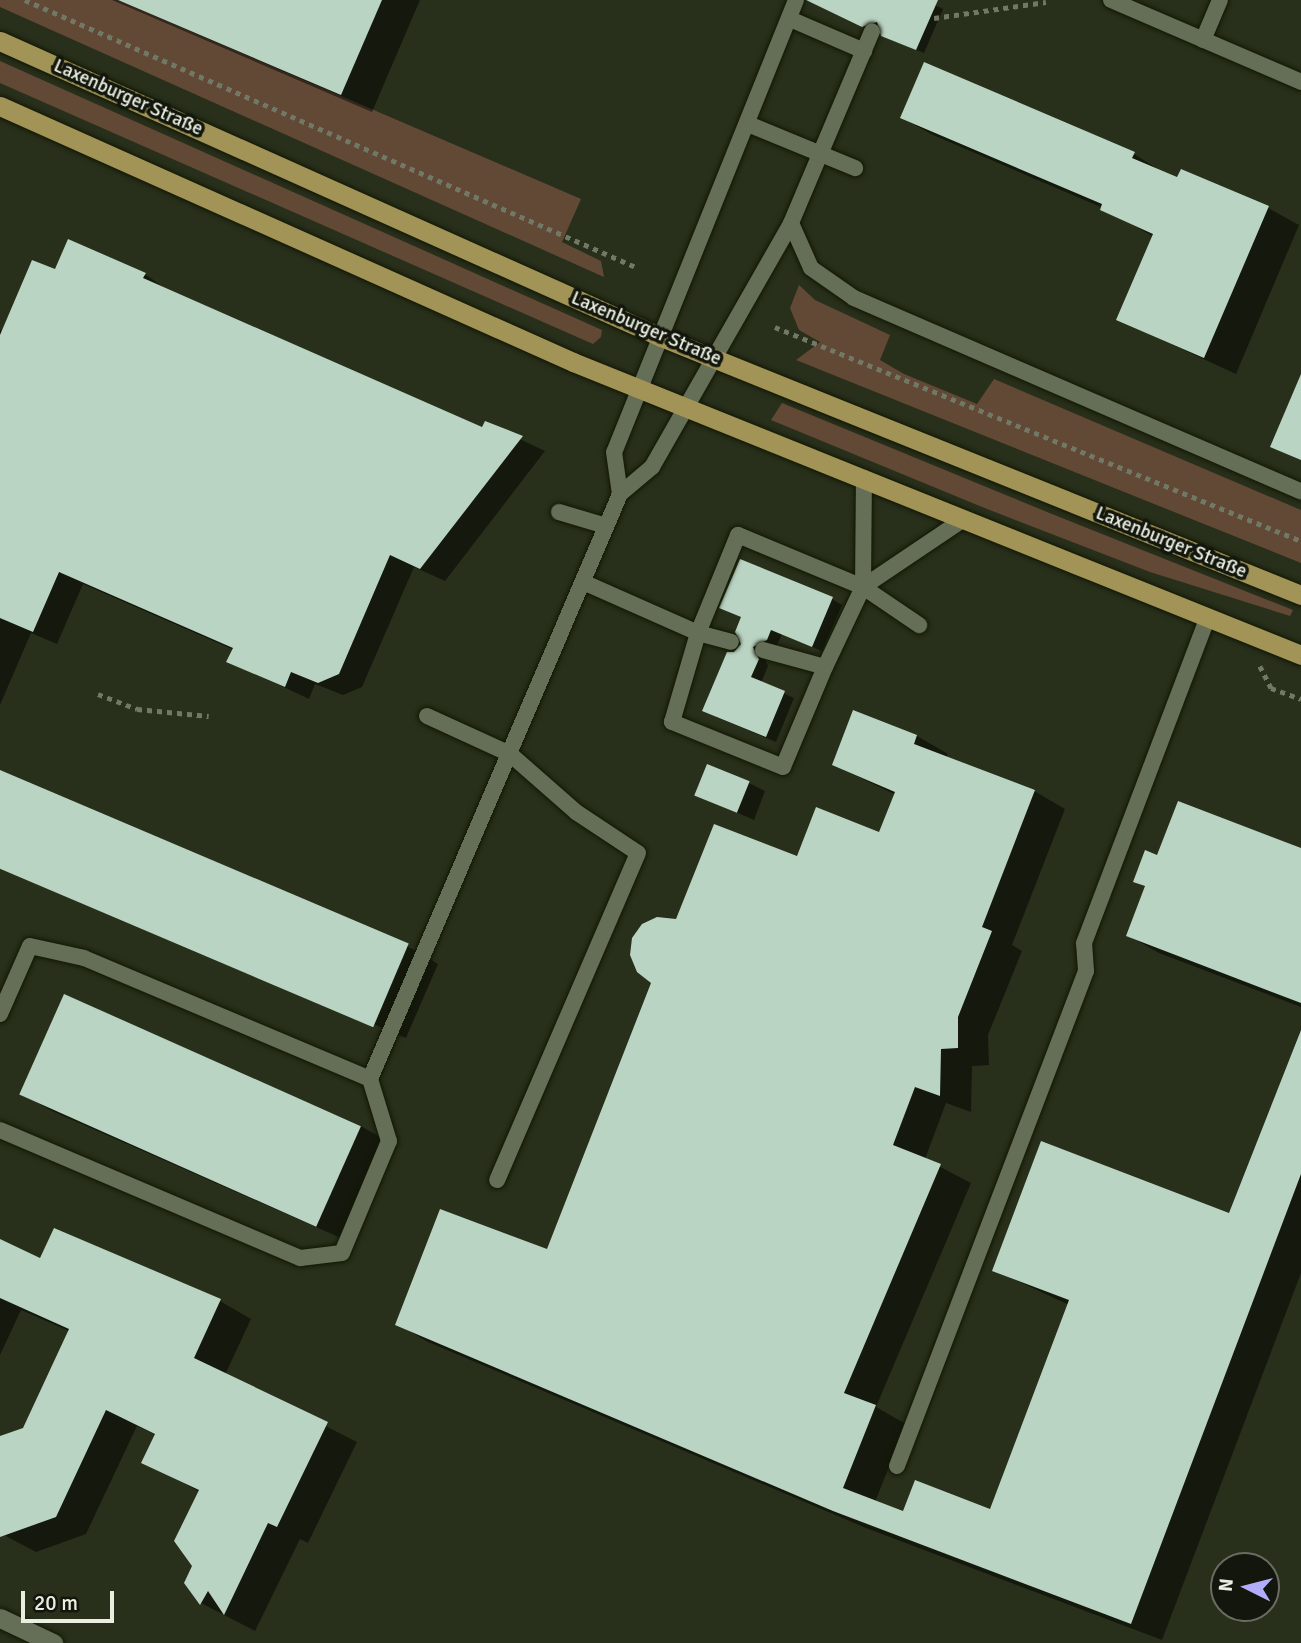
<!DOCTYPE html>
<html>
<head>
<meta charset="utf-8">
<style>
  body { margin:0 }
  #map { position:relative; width:1301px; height:1643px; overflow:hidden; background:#282f1a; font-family:Signika,sans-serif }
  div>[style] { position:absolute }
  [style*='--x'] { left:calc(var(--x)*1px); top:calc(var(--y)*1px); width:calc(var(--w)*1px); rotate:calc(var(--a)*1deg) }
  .green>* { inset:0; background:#624936 }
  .shadow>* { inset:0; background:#0007 }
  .building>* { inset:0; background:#bad4c3; transform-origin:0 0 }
  .path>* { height:4.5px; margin-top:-2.25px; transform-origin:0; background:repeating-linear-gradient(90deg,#727866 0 5px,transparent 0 10px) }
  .roads { filter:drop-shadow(0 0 2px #111704) drop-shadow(0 0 2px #111704) }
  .service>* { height:16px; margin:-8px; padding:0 8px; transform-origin:8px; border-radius:8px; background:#656e56 }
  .minor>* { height:19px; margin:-9.5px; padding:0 9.5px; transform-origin:9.5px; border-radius:9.5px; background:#656e56 }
  .primary>* { height:19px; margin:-9.5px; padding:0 9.5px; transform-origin:9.5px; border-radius:9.5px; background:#a29456 }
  span { translate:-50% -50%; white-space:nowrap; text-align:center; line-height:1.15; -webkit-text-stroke:7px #13160d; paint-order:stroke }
  .street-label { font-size:19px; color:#e9eee1 }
  .north { position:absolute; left:1210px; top:1552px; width:70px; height:70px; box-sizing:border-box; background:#13160d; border:2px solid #696c62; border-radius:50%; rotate:276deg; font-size:19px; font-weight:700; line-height:28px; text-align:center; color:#e9eee1 }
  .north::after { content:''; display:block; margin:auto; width:24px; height:32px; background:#b1adfa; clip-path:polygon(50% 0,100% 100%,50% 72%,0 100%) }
  .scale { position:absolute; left:21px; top:1591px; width:93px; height:32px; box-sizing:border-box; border:4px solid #e9eee1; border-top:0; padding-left:9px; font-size:21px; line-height:24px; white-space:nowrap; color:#e9eee1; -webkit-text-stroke:5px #13160d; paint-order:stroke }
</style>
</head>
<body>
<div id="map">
  <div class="green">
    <i style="clip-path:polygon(0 0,118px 0,581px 199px,562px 242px,601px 261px,604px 277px,0 7px)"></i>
    <i style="clip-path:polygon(0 61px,602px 330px,601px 337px,593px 344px,0 83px)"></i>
    <i style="clip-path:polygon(799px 285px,815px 300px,890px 335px,880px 360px,904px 374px,977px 404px,994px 379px,1301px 510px,1301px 563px,796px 360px,820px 342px,799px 330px,790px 308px)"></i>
    <i style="clip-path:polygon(782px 403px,1052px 514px,1293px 610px,1290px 616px,1150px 572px,987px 509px,771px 420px)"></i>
  </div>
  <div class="shadow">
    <i style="clip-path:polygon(112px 0,420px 0,372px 112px)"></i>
    <i style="clip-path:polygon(807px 0,925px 0,943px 9px,924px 53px,891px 39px,880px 27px,871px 30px)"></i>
    <i style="clip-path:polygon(925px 64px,1134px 154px,1164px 173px,1268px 208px,1299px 225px,1236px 374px,1119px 320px,1154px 237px,1103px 208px,933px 135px,902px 118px)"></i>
    <i style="clip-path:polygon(56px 271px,145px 274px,167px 290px,483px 429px,486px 423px,545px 451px,445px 581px,414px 567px,362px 687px,343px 695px,315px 684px,309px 699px,229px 661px,234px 650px,83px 584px,57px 644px,31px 633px,0 705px,0 330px,4px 331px)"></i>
    <i style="clip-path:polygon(832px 599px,842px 605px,822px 651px,782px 634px,777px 645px,762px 652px,768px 666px,761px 683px,794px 698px,776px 742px,714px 716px,735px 654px,743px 644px,743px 618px,722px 608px)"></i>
    <i style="clip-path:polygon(854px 712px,917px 736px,948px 754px,946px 758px,1034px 791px,1065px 809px,1012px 945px,1022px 951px,988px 1035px,989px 1065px,972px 1066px,971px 1112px,946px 1103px,925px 1159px,971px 1183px,876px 1407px,906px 1424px,875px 1502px,904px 1513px,991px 1511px,1069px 1305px,994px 1270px,1230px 1215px,1301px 1029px,1301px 1273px,1162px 1640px,866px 1528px,428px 1342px,397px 1324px,548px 1251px,678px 921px,798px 858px,880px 834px,896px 795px,834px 765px)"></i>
    <i style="clip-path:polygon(0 772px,407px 946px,438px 964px,406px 1038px,0 864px)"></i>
    <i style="clip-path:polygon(749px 783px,765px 791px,754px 820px,697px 795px)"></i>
    <i style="clip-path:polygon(1301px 850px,1301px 1007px,1159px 953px,1129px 936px,1147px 888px,1135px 881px,1158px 858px)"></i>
    <i style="clip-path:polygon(64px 996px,361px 1126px,392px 1144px,350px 1242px,52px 1111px,22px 1094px)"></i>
    <i style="clip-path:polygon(55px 1230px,220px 1301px,251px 1319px,225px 1375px,357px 1442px,308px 1543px,300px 1539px,255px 1631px,201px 1603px,186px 1583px,194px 1566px,200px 1492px,143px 1462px,156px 1435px,137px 1426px,86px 1534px,36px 1552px,0 1533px,0 1438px,24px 1430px,69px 1331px,21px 1310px,0 1355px,0 1241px,41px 1261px)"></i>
  </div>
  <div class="building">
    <i style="clip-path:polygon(118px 0,382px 0,341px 95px)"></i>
    <i style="clip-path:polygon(806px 0,938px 0,916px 50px,881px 36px,877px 22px,862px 27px)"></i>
    <i style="clip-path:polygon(924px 62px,1135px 152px,1132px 158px,1177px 177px,1181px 169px,1269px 206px,1204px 358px,1116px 320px,1153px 234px,1100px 210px,1102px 204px,900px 118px)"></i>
    <i style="clip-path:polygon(68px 239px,146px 273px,143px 278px,482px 427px,485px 421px,523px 436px,420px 569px,390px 555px,339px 674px,318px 683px,291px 672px,285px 687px,226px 662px,233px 648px,59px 572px,33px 632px,0 618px,0 335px,32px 260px,55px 269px)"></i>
    <i style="clip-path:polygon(1301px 374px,1301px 460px,1270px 447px)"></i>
    <i style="clip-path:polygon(740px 559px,833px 597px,812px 647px,771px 630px,767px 640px,753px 647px,759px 659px,751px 677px,785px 691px,766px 737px,702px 711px,727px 652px,734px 652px,741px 644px,735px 632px,741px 617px,719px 608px)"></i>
    <i style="clip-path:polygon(853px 710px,917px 735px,914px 744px,1035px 790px,982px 927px,992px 931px,958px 1017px,958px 1048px,941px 1049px,940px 1096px,915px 1087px,893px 1145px,941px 1164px,844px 1393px,876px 1405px,843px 1488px,903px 1511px,915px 1480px,990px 1509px,1069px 1300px,992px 1271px,1041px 1141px,1229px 1213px,1301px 1030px,1301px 1174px,1131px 1624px,833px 1511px,395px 1325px,440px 1209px,547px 1249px,651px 983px,637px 972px,630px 955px,632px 938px,642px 924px,657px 917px,676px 919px,714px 824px,797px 856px,816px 807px,879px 832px,895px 792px,832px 765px)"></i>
    <i style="left:707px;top:764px;width:46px;height:34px;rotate:22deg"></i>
    <i style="left:0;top:770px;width:444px;height:91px;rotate:23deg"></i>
    <i style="clip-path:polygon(1178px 801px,1301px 848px,1301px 1003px,1126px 936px,1145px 886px,1133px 882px,1145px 850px,1157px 855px)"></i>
    <i style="left:64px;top:994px;width:325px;height:110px;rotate:24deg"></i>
    <i style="clip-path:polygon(54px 1228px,221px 1299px,194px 1358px,328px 1422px,277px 1527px,268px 1523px,224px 1615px,208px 1591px,200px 1605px,184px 1583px,192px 1566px,174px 1541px,199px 1490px,141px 1463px,155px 1434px,106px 1410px,56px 1517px,0 1537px,0 1436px,23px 1428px,69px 1329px,0 1298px,0 1239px,40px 1258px)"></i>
  </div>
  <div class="path">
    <i style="--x:25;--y:0;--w:669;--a:23.61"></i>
    <i style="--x:934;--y:18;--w:113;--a:-8.1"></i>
    <i style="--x:775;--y:327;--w:568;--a:22.14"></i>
    <i style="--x:1260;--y:666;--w:25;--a:63"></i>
    <i style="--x:1271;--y:688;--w:32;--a:20"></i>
    <i style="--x:98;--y:694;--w:42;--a:21"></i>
    <i style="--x:137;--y:709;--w:72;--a:5.6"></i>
  </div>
  <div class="roads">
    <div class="service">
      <i style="--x:796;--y:0;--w:487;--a:111.9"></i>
      <i style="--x:614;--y:452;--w:42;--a:81.9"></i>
      <i style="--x:620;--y:494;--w:42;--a:-40.2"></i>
      <i style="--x:652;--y:467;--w:281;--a:-60.3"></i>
      <i style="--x:791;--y:223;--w:208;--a:-67.1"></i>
      <i style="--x:1111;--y:0;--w:207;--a:23.3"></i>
      <i style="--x:790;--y:19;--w:81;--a:23.4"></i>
      <i style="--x:1203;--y:40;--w:43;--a:-67"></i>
      <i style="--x:748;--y:124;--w:116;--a:22.4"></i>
      <i style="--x:791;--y:223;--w:49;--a:66"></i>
      <i style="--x:811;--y:268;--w:52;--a:34.9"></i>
      <i style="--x:854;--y:298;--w:487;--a:23.4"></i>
      <i style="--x:559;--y:512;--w:49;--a:16.6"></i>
      <i style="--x:583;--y:582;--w:126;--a:23.9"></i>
      <i style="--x:698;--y:633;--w:34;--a:15"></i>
      <i style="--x:863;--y:587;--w:122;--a:-34"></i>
      <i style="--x:763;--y:650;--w:64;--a:15.3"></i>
      <i style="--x:825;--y:667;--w:89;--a:-64.6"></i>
      <i style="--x:863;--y:587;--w:109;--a:-89.5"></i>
      <i style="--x:825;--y:667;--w:108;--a:112.8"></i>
      <i style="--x:783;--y:767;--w:120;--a:-157.9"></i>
      <i style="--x:672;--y:722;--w:93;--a:-73.7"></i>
      <i style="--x:698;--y:633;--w:106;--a:-67.8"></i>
      <i style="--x:738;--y:535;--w:135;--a:22.6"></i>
      <i style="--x:863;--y:587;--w:68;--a:34.2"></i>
      <i style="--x:427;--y:716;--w:91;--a:24.6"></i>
      <i style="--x:510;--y:754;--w:88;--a:41.3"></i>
      <i style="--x:576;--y:812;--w:74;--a:33.5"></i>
      <i style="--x:638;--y:853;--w:356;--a:113.3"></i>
      <i style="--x:0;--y:1014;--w:74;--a:-66.2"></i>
      <i style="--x:30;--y:946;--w:55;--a:12.5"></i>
      <i style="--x:84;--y:958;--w:311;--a:22.9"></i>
      <i style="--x:370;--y:1079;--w:65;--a:73"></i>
      <i style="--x:389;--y:1141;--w:121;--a:112.8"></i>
      <i style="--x:342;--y:1253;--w:42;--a:173.2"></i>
      <i style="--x:300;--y:1258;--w:326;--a:-156.9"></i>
      <i style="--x:370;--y:1079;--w:636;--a:-66.86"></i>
      <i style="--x:897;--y:1466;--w:530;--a:-69.1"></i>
      <i style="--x:1086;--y:971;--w:28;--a:-94"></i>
      <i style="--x:1084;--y:943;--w:349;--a:-69.2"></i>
    </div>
    <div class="minor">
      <i style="--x:0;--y:1618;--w:59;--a:25.3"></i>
    </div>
    <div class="primary">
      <i style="--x:0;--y:41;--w:724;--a:24.12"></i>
      <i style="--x:661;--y:337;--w:690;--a:21.96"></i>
      <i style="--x:0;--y:106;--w:628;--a:24.07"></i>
      <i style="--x:573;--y:362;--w:785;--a:21.92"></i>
    </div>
  </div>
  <div class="street-label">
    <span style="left:128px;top:98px;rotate:24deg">Laxenburger Straße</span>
    <span style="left:646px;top:329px;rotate:23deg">Laxenburger Straße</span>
    <span style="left:1171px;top:543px;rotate:22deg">Laxenburger Straße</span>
  </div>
  <div class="north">N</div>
  <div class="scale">20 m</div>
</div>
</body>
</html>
